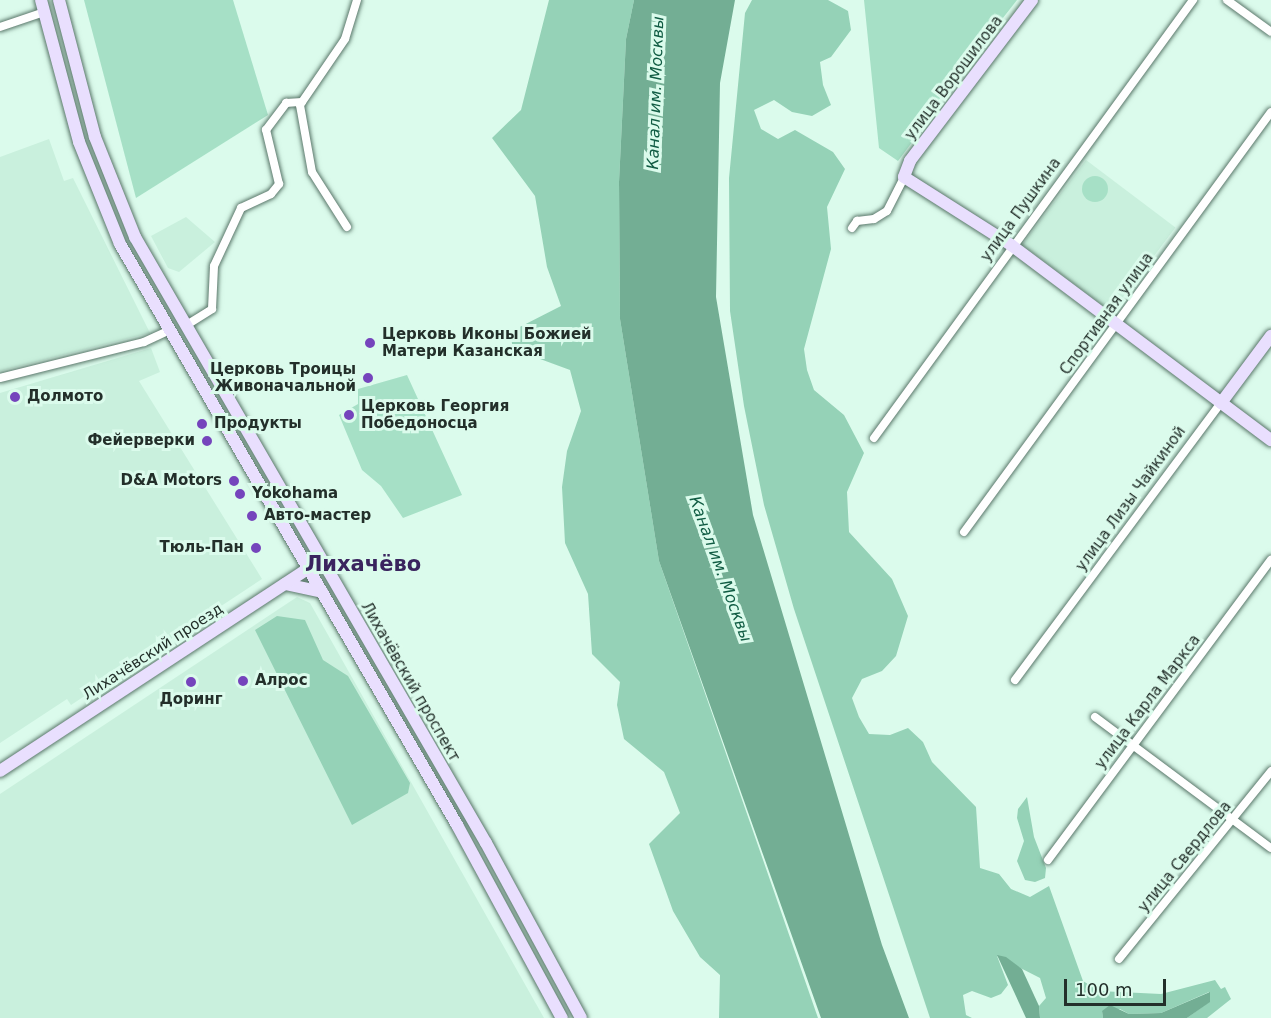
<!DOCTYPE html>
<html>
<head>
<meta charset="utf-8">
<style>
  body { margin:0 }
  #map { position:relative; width:1271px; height:1018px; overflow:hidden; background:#dbfbec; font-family:"DejaVu Sans",sans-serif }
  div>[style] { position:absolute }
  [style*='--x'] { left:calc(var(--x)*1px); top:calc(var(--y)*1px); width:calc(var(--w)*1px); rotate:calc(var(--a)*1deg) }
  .built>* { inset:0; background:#c9f0dd; transform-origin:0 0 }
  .green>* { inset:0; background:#a6e0c6 }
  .round { border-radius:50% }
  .forest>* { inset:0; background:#95d2b7 }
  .water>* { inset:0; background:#73ae94 }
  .roads { filter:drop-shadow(0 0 2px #5a776a) drop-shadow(0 0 2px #5a776a) }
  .street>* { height:8px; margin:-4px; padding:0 4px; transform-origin:4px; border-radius:4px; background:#fff }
  .secondary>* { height:12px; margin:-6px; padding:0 6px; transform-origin:6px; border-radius:6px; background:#e9dffe }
  .dots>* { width:16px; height:16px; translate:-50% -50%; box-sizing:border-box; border:3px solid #dbfbec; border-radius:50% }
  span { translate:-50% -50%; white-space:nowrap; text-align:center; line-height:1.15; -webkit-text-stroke:6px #dbfbec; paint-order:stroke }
  .street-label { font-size:15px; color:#232f2a }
  .poi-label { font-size:15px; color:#232f2a; font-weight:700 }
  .left { translate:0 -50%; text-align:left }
  .right { translate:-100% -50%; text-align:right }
  .water-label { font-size:16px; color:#105c43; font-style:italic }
  .district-label { font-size:21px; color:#3a245e; font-weight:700 }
  .scale { position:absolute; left:1064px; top:979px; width:102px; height:27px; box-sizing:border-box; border:3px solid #232f2a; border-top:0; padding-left:8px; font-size:18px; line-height:21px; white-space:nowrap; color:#232f2a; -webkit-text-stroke:4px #dbfbec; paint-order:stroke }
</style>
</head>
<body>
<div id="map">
  <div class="built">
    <i style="clip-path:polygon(49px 139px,64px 181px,73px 178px,150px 333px,0 371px,0 157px)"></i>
    <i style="left:1086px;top:160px;width:112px;height:106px;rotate:37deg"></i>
    <i style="clip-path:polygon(186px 217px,215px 242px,179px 272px,168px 268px,151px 236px)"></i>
    <i style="clip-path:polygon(151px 348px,160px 372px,139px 381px,262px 579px,71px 705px,67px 699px,0 743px,0 393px)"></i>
    <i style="clip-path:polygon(297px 597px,310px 603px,544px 1018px,0 1018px,0 794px)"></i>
  </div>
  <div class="green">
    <i style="clip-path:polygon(84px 0,233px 0,268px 115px,136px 198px)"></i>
    <i style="clip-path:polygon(864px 0,1017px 0,912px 134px,916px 137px,898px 161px,879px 148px)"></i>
    <i class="round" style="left:1082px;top:176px;width:26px;height:26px"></i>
    <i style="clip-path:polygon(407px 375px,462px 495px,403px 518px,381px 486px,362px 470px,339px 415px,358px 404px,358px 389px)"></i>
  </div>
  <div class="forest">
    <i style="clip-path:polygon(549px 0,634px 0,626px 39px,619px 182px,620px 319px,659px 561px,818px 1018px,719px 1018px,720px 975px,700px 957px,673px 911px,649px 844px,680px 813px,664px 772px,624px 739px,617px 705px,620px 682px,592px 654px,588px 594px,565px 543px,562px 487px,567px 451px,581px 411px,570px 370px,513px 349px,510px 332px,561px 306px,547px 267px,535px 196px,492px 138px,521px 110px)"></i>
    <i style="clip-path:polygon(752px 0,828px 0,848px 11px,851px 30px,831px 57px,820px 62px,823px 85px,831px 105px,812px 116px,792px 112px,774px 100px,754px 110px,761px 129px,778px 139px,795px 130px,833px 152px,845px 169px,827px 207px,831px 249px,804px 349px,807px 370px,814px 390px,844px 415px,864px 453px,847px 492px,849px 532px,892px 579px,908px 616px,896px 656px,882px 671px,862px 679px,852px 698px,859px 717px,869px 734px,890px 735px,908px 728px,923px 742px,932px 762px,976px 807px,980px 868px,999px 874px,1011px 889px,1030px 897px,1049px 886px,1083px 981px,1099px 991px,1161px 994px,1215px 980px,1221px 989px,1225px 987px,1231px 999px,1207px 1018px,1187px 1018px,1209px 1002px,1209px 992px,1161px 1013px,1129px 1014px,1120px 1009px,1102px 1011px,1103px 1018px,1040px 1018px,1039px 1006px,1046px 998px,1040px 978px,997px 956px,1008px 985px,1001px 994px,991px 998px,972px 991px,963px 995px,966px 1015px,972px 1018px,930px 1018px,794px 609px,764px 505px,744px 406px,730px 311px,729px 178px,745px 13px)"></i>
    <i style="clip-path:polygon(277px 616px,305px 620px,323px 660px,348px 676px,410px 783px,408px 793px,352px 825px,255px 630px)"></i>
    <i style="clip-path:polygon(1027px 797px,1034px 837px,1046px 868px,1045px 878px,1035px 882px,1025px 880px,1017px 861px,1024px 841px,1017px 818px,1018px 809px)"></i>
  </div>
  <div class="water">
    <i style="clip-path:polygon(634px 0,735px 0,720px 83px,716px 297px,753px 515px,882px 945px,909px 1018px,821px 1018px,659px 561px,620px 319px,619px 182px,626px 39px)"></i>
    <i style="clip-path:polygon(997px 955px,1006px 957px,1022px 969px,1039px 1006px,1040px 1018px,1026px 1018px)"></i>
    <i style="clip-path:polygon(1210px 992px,1210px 1002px,1187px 1018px,1103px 1018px,1102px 1011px,1110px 1005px,1129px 1014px,1161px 1013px)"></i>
  </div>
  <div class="roads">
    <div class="street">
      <i style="--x:1227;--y:0;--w:54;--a:36"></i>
      <i style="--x:0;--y:27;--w:46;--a:-18.8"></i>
      <i style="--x:347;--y:227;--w:65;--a:-122.5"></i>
      <i style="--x:312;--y:172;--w:68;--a:-100.2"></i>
      <i style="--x:300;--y:105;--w:80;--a:-55.7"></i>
      <i style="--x:345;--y:39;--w:41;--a:-72.9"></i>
      <i style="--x:852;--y:228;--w:9;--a:-54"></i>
      <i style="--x:857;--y:221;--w:17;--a:-7"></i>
      <i style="--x:874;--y:219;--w:15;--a:-32"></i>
      <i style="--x:887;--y:211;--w:38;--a:-63"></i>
      <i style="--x:185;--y:326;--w:32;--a:-32"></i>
      <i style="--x:212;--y:309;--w:43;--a:-87.3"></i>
      <i style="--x:214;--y:266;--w:64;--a:-65"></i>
      <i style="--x:241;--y:208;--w:33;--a:-25"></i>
      <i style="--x:271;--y:194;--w:13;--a:-51"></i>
      <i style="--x:279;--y:184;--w:56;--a:-103.5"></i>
      <i style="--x:266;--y:130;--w:34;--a:-53"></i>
      <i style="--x:286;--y:103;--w:16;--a:-4"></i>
      <i style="--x:0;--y:378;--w:148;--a:-14"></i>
      <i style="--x:144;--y:342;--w:26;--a:-25"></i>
      <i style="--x:874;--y:438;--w:542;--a:-53.93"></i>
      <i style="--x:964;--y:532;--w:520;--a:-53.83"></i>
      <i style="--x:1015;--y:680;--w:345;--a:-53.4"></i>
      <i style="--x:1095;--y:717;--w:219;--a:36.7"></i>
      <i style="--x:1048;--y:860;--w:374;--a:-53.4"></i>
      <i style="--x:1119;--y:959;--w:242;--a:-51"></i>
    </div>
    <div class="secondary">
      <i style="--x:41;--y:0;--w:147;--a:75"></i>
      <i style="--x:79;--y:142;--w:110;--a:68.1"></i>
      <i style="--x:120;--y:244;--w:672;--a:59.88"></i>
      <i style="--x:457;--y:825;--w:220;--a:61.5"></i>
      <i style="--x:59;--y:0;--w:142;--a:75.3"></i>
      <i style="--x:95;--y:137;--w:108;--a:68.2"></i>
      <i style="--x:135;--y:237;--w:700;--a:59.92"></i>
      <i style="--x:486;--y:843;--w:199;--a:61.5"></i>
      <i style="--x:1032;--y:0;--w:202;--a:127.2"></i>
      <i style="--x:910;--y:161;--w:17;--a:111"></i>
      <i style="--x:904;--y:177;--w:127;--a:32.4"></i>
      <i style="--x:1011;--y:245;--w:325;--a:36.9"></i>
      <i style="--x:1221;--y:403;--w:84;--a:-53.3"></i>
      <i style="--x:285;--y:584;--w:38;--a:12"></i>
      <i style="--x:0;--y:771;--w:376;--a:-33.3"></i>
    </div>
  </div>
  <div class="dots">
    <i style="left:370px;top:343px;background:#7544bc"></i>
    <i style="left:368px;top:378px;background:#7544bc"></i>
    <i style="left:15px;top:397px;background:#7544bc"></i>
    <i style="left:349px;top:415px;background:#7544bc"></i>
    <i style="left:202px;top:424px;background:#7544bc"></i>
    <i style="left:207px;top:441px;background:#7544bc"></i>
    <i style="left:234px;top:481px;background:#7544bc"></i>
    <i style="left:240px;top:494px;background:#7544bc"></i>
    <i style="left:252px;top:516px;background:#7544bc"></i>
    <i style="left:256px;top:548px;background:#7544bc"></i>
    <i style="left:243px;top:681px;background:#7544bc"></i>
    <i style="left:191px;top:682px;background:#7544bc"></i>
  </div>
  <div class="street-label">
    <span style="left:954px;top:78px;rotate:-53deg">улица Ворошилова</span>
    <span style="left:1021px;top:210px;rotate:-54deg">улица Пушкина</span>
    <span style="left:1107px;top:314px;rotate:-54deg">Спортивная улица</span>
    <span style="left:1131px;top:499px;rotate:-54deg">улица Лизы Чайкиной</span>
    <span style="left:153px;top:652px;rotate:-33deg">Лихачёвский проезд</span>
    <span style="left:410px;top:682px;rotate:60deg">Лихачёвский проспект</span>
    <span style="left:1148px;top:702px;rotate:-53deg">улица Карла Маркса</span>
    <span style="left:1185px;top:857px;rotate:-51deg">улица Свердлова</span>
  </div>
  <div class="poi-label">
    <span class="left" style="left:382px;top:343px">Церковь Иконы Божией<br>Матери Казанская</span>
    <span class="right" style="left:356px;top:378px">Церковь Троицы<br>Живоначальной</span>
    <span class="left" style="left:27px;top:397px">Долмото</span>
    <span class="left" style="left:361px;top:415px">Церковь Георгия<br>Победоносца</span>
    <span class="left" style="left:214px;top:424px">Продукты</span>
    <span class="right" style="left:195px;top:441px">Фейерверки</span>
    <span class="right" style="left:222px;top:481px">D&amp;A Motors</span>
    <span class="left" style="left:252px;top:494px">Yokohama</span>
    <span class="left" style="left:264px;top:516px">Авто-мастер</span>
    <span class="right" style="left:244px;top:548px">Тюль-Пан</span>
    <span class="left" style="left:255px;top:681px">Алрос</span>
    <span style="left:191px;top:700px">Доринг</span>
  </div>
  <div class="water-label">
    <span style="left:656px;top:93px;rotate:-88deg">Канал им. Москвы</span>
    <span style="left:720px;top:569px;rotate:70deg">Канал им. Москвы</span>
  </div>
  <div class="district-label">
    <span style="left:363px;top:564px">Лихачёво</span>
  </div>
  <div class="scale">100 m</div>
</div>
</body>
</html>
